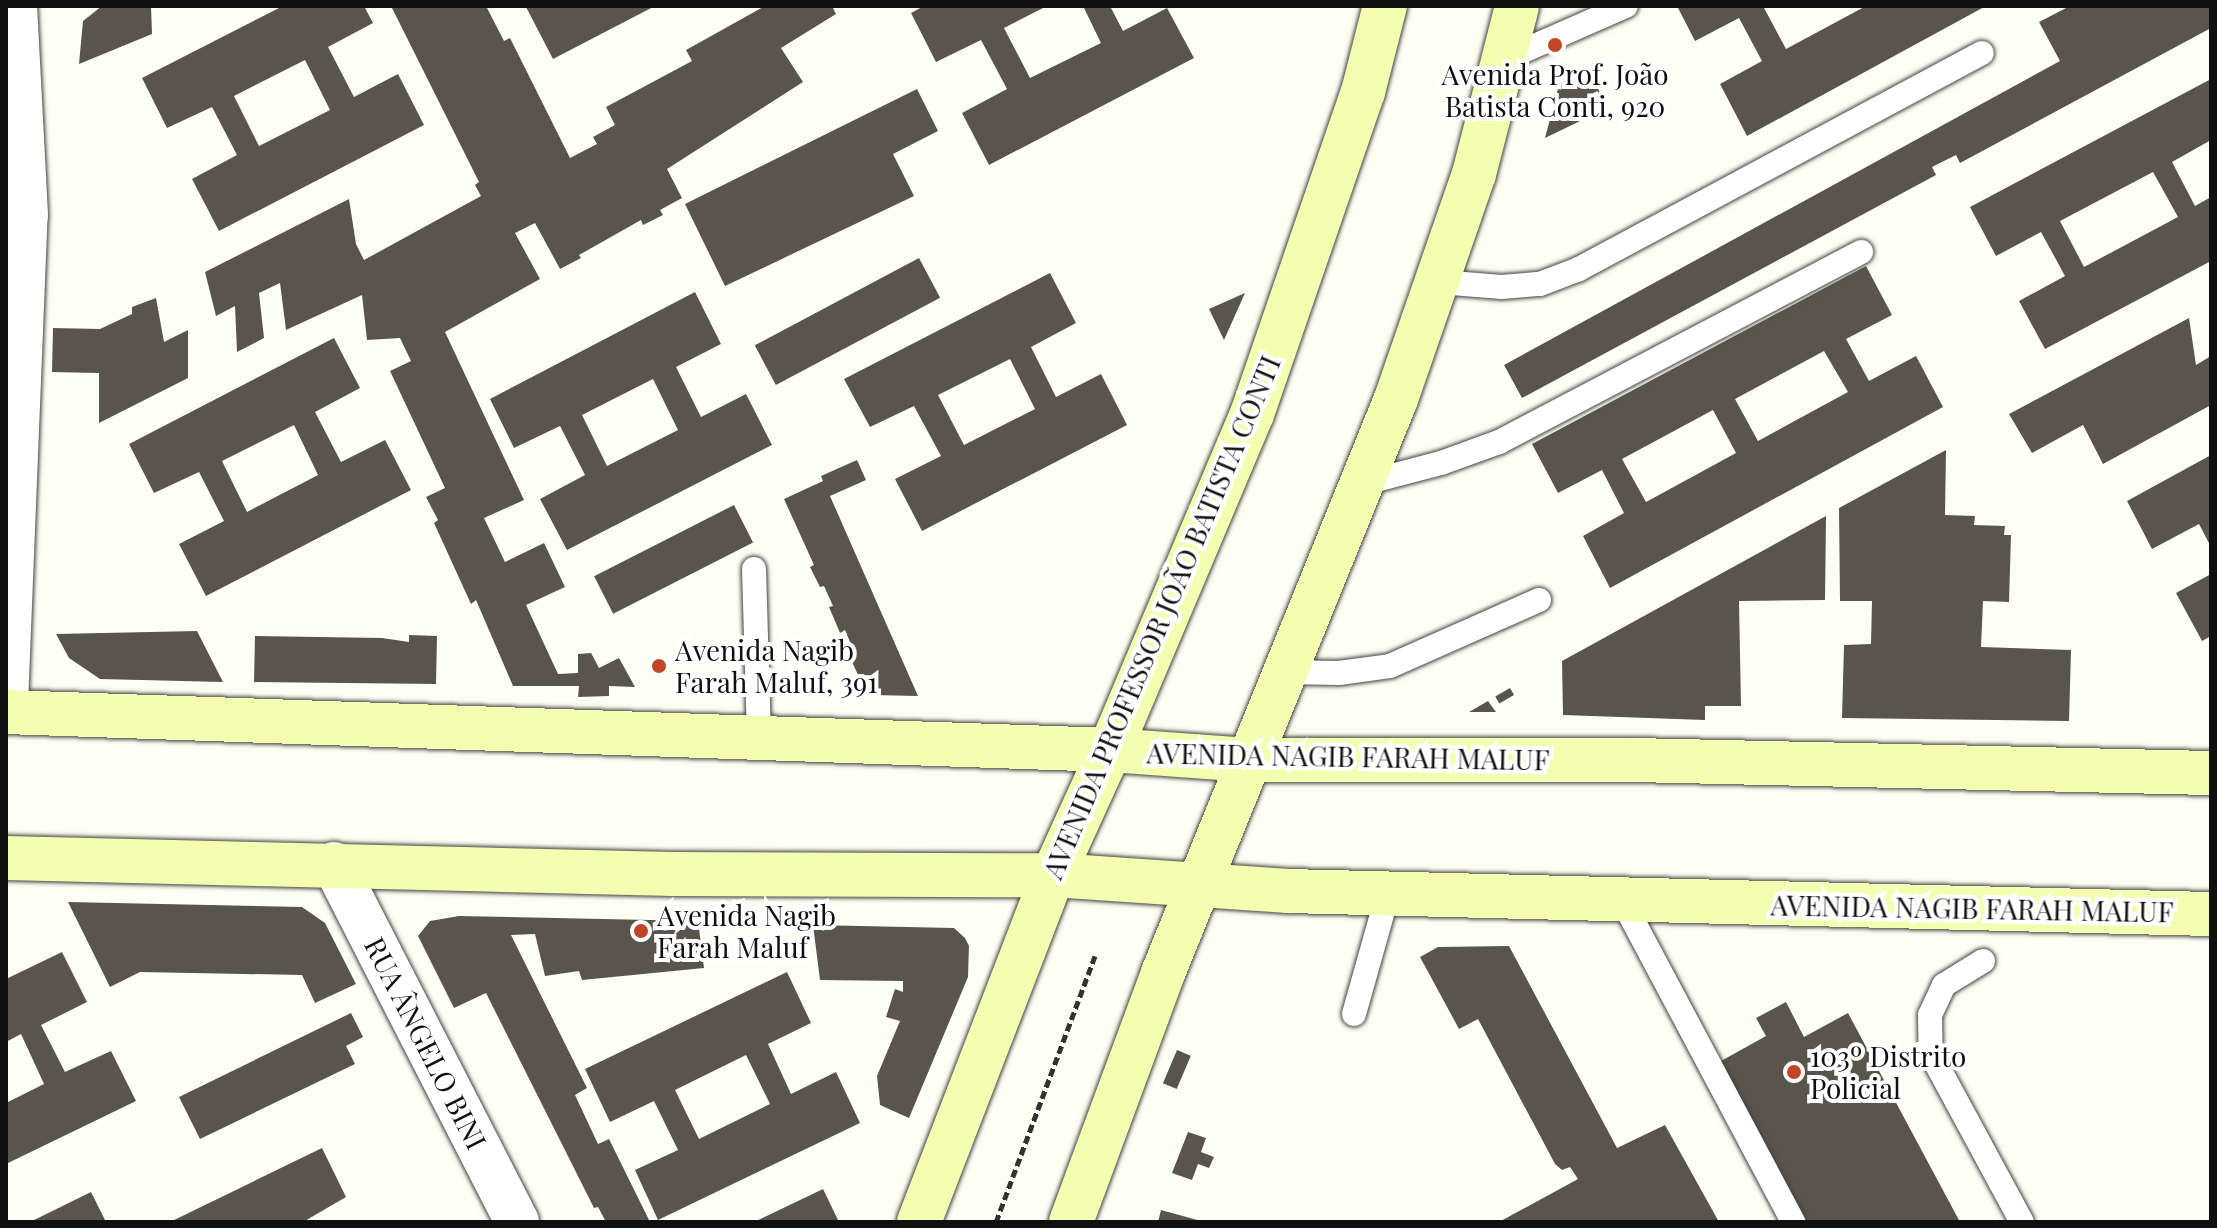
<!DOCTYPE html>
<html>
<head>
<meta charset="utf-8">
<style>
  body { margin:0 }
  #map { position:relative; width:2217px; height:1228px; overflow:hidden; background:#fefff4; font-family:"Playfair Display",serif }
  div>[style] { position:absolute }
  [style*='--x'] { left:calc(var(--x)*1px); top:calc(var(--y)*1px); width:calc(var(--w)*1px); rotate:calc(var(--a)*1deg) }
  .building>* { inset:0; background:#59554d; transform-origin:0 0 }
  .path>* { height:5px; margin-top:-2.5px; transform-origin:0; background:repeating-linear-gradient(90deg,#323232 0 8px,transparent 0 12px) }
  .roads { filter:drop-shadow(0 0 2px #434343) drop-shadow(0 0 2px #434343) }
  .service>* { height:24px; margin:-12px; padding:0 12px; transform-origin:12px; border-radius:12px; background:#fff }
  .minor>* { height:44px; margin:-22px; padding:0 22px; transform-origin:22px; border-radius:22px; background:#fff }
  .tertiary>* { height:44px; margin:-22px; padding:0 22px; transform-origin:22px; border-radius:22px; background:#fff }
  .secondary>* { height:44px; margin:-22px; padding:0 22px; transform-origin:22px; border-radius:22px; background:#f4feb0 }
  .dots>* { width:22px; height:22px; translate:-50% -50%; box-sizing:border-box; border:4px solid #fff; border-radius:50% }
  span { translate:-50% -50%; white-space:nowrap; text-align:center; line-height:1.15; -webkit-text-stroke:8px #fff; paint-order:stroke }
  .poi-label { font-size:28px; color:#101010 }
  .left { translate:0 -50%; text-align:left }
  .street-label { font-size:28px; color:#101010 }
  .frame { position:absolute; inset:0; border:8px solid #101010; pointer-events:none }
</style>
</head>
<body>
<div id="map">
  <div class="building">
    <i style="clip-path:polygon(102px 6px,151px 6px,152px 34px,79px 64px,83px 21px)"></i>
    <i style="clip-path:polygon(evenodd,283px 6px,364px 6px,373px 23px,328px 47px,354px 97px,398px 74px,424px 125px,219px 231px,192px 179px,237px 155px,212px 107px,167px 128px,142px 78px,283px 6px,305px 60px,330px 110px,259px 146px,234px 96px,305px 60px)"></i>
    <i style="clip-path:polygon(391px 6px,486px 6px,504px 41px,510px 38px,570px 158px,597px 144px,593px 137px,615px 125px,606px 107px,692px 61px,686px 50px,765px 6px,832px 6px,836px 14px,781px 48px,803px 82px,667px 169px,682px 198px,660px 210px,663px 215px,643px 225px,641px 220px,579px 255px,581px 258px,560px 269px,535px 223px,515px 233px,540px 279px,445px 332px,524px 500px,484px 518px,505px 562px,544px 543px,565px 587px,526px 605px,558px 674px,578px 673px,578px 654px,591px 653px,599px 668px,619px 658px,635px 687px,609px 686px,609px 696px,578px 697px,579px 686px,513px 686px,476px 600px,471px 604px,434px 523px,438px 520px,426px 497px,445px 488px,390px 371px,411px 361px,400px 338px,367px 340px,362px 295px,286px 330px,280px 283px,259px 293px,264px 338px,237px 352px,235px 306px,216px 316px,205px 272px,349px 199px,356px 244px,364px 260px,481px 196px,475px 185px,479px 182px)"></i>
    <i style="clip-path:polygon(529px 6px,655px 6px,553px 59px,526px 7px)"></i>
    <i style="clip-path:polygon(924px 6px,1047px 6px,1004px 28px,1030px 78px,1101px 43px,1083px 6px,1110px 6px,1123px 31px,1167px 8px,1194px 58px,989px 165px,962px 113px,1007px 89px,981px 40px,936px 62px,911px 13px)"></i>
    <i style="clip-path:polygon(1677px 6px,1763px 6px,1786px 49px,1866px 6px,1986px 6px,1747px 136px,1720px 84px,1762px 61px,1739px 18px,1695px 41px)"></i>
    <i style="clip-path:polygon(2070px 6px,2211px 6px,2211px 28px,1960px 163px,1956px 155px,1932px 167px,1936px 175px,1522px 398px,1504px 365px,2060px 61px,2039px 22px)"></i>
    <i style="clip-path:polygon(1590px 71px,1607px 108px,1545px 138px,1559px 85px)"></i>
    <i style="clip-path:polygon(evenodd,2211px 79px,2211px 140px,2172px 162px,2195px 206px,2211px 197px,2211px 261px,2045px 349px,2019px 301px,2065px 276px,2041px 232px,1996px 256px,1970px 207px,2211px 79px,2153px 172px,2178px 217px,2084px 267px,2060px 221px,2153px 172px)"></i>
    <i style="clip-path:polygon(917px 89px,938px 131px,893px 154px,914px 196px,725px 286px,685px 204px)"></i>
    <i style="left:919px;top:258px;width:45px;height:186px;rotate:62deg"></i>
    <i style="clip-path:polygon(evenodd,1866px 266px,1892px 315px,1846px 339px,1869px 381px,1916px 356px,1943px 407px,1610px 588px,1583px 536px,1624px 513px,1602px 470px,1558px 493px,1532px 444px,1866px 266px,1824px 351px,1848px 392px,1758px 441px,1735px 399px,1824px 351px,1866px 266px,1713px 410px,1736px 453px,1646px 502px,1622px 459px,1713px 410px)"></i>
    <i style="clip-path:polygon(evenodd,1050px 273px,1076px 323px,1031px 347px,1056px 397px,1101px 374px,1127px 425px,922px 531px,895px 479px,941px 456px,914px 406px,870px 427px,844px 379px,1050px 273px,1010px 359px,1035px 409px,964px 445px,938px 395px,1010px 359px)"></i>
    <i style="clip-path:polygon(evenodd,695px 292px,721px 344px,676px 367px,701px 417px,746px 394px,772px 445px,567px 550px,540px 499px,585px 475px,560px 426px,514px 448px,490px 399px,695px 292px,653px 379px,678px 430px,607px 466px,582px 415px,653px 379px)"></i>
    <i style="clip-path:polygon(1245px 293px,1224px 340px,1209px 309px)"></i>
    <i style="clip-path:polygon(156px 298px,164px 342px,188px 330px,188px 378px,99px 423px,99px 373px,52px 372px,53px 328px,100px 329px,132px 314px,132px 307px)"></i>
    <i style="clip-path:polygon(2189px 318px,2196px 365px,2211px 356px,2211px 405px,2103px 464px,2083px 425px,2032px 453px,2009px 414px)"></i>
    <i style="clip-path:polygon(evenodd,334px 338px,360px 388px,315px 412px,341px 462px,385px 440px,411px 490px,206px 596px,179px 544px,224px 521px,199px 472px,154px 493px,129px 444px,334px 338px,294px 425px,318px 475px,247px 512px,222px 461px,294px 425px)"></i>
    <i style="clip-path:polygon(1946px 450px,1945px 515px,1975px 516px,1974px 525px,2005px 526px,2004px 535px,2011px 535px,2009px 602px,1983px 601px,1981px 647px,2071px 650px,2069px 721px,1842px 718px,1844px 645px,1871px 644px,1872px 601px,1840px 601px,1839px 508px)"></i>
    <i style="clip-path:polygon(2211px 455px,2211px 547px,2199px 524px,2152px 549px,2127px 501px)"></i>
    <i style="clip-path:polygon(857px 460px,866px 480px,830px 496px,918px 696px,873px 695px,864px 674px,859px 677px,847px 651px,853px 649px,845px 630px,840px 633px,829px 607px,833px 606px,824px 586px,820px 587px,810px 567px,814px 565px,784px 499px,823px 481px,821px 476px)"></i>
    <i style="left:734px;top:505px;width:42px;height:157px;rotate:63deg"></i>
    <i style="clip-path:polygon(1826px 516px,1825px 600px,1739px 601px,1741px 706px,1705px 706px,1705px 720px,1563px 715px,1562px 661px)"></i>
    <i style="clip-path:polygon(2211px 574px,2211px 636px,2202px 641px,2176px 593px)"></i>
    <i style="clip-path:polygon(197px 631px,223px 682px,100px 679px,69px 658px,56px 634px)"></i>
    <i style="clip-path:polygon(409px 635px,437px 636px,436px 684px,254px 682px,255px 636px,382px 638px,409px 642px)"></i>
    <i style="left:1510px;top:688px;width:8px;height:17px;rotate:60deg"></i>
    <i style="clip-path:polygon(1488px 701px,1496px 712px,1469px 712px)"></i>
    <i style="clip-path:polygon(68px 902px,302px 907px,325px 923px,356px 984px,315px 1003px,302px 975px,140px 972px,110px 987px)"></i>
    <i style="clip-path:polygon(459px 916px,698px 921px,704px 968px,582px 980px,579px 971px,545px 976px,535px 934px,511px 935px,587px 1088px,575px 1095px,598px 1144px,609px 1139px,650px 1222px,606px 1222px,598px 1207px,594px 1208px,486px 993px,454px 1008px,418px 936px,430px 921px)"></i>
    <i style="clip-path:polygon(813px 925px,954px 928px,965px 938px,969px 946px,968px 977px,909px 1118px,880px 1105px,877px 1076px,900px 1021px,886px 1017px,895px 989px,903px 992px,903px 981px,820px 980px)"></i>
    <i style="clip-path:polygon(1509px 946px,1617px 1148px,1665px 1125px,1719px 1222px,1499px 1222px,1578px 1179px,1570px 1167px,1562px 1170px,1555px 1164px,1478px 1019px,1459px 1029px,1420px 957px,1438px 947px)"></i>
    <i style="clip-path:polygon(62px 952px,87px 1002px,41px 1025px,65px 1072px,111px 1051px,136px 1101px,6px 1164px,6px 1103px,44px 1084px,21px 1034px,6px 1042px,6px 979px)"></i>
    <i style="clip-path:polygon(evenodd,787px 972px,811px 1023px,768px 1044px,791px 1094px,836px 1072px,860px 1123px,658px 1220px,635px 1170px,678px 1150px,654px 1101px,610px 1122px,585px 1069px,787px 972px,746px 1055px,770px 1104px,699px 1139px,675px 1090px,746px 1055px)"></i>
    <i style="clip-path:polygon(1786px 1002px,1804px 1037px,1848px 1013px,1960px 1222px,1807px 1222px,1721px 1061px,1766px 1036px,1756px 1018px)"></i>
    <i style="clip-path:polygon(351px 1013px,363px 1037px,346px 1046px,355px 1064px,200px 1139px,179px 1097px)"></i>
    <i style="left:1177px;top:1050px;width:15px;height:36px;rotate:23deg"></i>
    <i style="clip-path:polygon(1188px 1132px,1206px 1138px,1201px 1152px,1214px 1157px,1209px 1168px,1198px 1164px,1192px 1180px,1172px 1173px)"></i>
    <i style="clip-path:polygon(322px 1148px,346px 1197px,303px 1222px,170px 1222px)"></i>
    <i style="clip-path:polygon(823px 1189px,839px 1222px,754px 1222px)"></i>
    <i style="clip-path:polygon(91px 1192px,106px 1222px,30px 1222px)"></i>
    <i style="clip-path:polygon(1161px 1210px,1201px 1221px,1201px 1222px,1158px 1222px)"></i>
  </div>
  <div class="path">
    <i style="--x:996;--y:1222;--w:284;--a:-69.6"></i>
  </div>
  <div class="roads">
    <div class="service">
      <i style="--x:1505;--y:59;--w:132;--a:-23.7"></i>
      <i style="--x:1439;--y:282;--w:63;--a:4.5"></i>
      <i style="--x:1502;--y:287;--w:38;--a:-5"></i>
      <i style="--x:1540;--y:284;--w:42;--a:-21"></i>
      <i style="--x:1579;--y:269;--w:457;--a:-28.2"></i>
      <i style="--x:1361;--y:484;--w:83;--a:-14.7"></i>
      <i style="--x:1441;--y:463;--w:62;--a:-19.9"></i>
      <i style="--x:1499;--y:442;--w:409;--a:-27.7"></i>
      <i style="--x:754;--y:569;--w:169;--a:88.3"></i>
      <i style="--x:1284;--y:672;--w:55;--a:1"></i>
      <i style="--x:1339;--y:673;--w:51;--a:-7.8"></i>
      <i style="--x:1390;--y:666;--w:163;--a:-23.9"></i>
      <i style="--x:1622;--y:900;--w:365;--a:62"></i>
      <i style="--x:1983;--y:961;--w:46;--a:148.4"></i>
      <i style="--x:1944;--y:985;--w:33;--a:115"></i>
      <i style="--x:1930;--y:1015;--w:39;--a:89"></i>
      <i style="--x:1931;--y:1054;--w:191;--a:61.6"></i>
      <i style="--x:1354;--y:1014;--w:126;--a:-74.3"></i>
    </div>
    <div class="minor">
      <i style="--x:334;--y:864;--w:402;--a:62.9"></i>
    </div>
    <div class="tertiary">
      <i style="--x:6;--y:704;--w:489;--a:-87.7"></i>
      <i style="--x:26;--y:215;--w:209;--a:-93"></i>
    </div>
    <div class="secondary">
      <i style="--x:6;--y:712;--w:1105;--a:1.97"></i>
      <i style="--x:1110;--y:750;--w:139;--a:4.1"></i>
      <i style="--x:1249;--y:760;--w:384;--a:0"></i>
      <i style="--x:1633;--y:760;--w:578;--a:1.29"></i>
      <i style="--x:6;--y:858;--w:666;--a:1.38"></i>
      <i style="--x:672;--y:874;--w:381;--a:0.2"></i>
      <i style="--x:1053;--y:875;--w:236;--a:3.9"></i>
      <i style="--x:1288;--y:891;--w:923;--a:1.43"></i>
      <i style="--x:919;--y:1222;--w:372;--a:-68.9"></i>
      <i style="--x:1053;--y:875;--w:137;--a:-65.5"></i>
      <i style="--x:1110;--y:750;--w:365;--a:-67.1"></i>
      <i style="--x:1252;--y:414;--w:341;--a:-71"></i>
      <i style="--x:1363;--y:92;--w:89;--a:-75.7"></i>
      <i style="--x:1071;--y:1222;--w:265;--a:-69.7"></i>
      <i style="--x:1163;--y:973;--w:619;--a:-67.91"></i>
      <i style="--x:1396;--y:399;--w:238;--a:-70.9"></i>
      <i style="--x:1474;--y:174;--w:173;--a:-75.6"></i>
    </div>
  </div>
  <div class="dots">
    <i style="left:1555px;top:45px;background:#c14628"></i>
    <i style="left:659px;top:666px;background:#c14628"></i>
    <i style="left:641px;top:931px;background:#c14628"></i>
    <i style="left:1794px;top:1072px;background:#c14628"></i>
  </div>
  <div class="poi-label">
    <span style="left:1555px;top:90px">Avenida Prof. João<br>Batista Conti, 920</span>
    <span class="left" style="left:675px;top:666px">Avenida Nagib<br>Farah Maluf, 391</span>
    <span class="left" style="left:657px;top:931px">Avenida Nagib<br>Farah Maluf</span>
    <span class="left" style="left:1810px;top:1072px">103º Distrito<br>Policial</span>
  </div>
  <div class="street-label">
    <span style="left:1161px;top:617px;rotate:-67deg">AVENIDA PROFESSOR JOÃO BATISTA CONTI</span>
    <span style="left:1348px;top:756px;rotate:1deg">AVENIDA NAGIB FARAH MALUF</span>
    <span style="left:1972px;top:908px;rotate:1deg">AVENIDA NAGIB FARAH MALUF</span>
    <span style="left:426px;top:1043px;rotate:63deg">RUA ÂNGELO BINI</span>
  </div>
  <div class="frame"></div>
</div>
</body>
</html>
